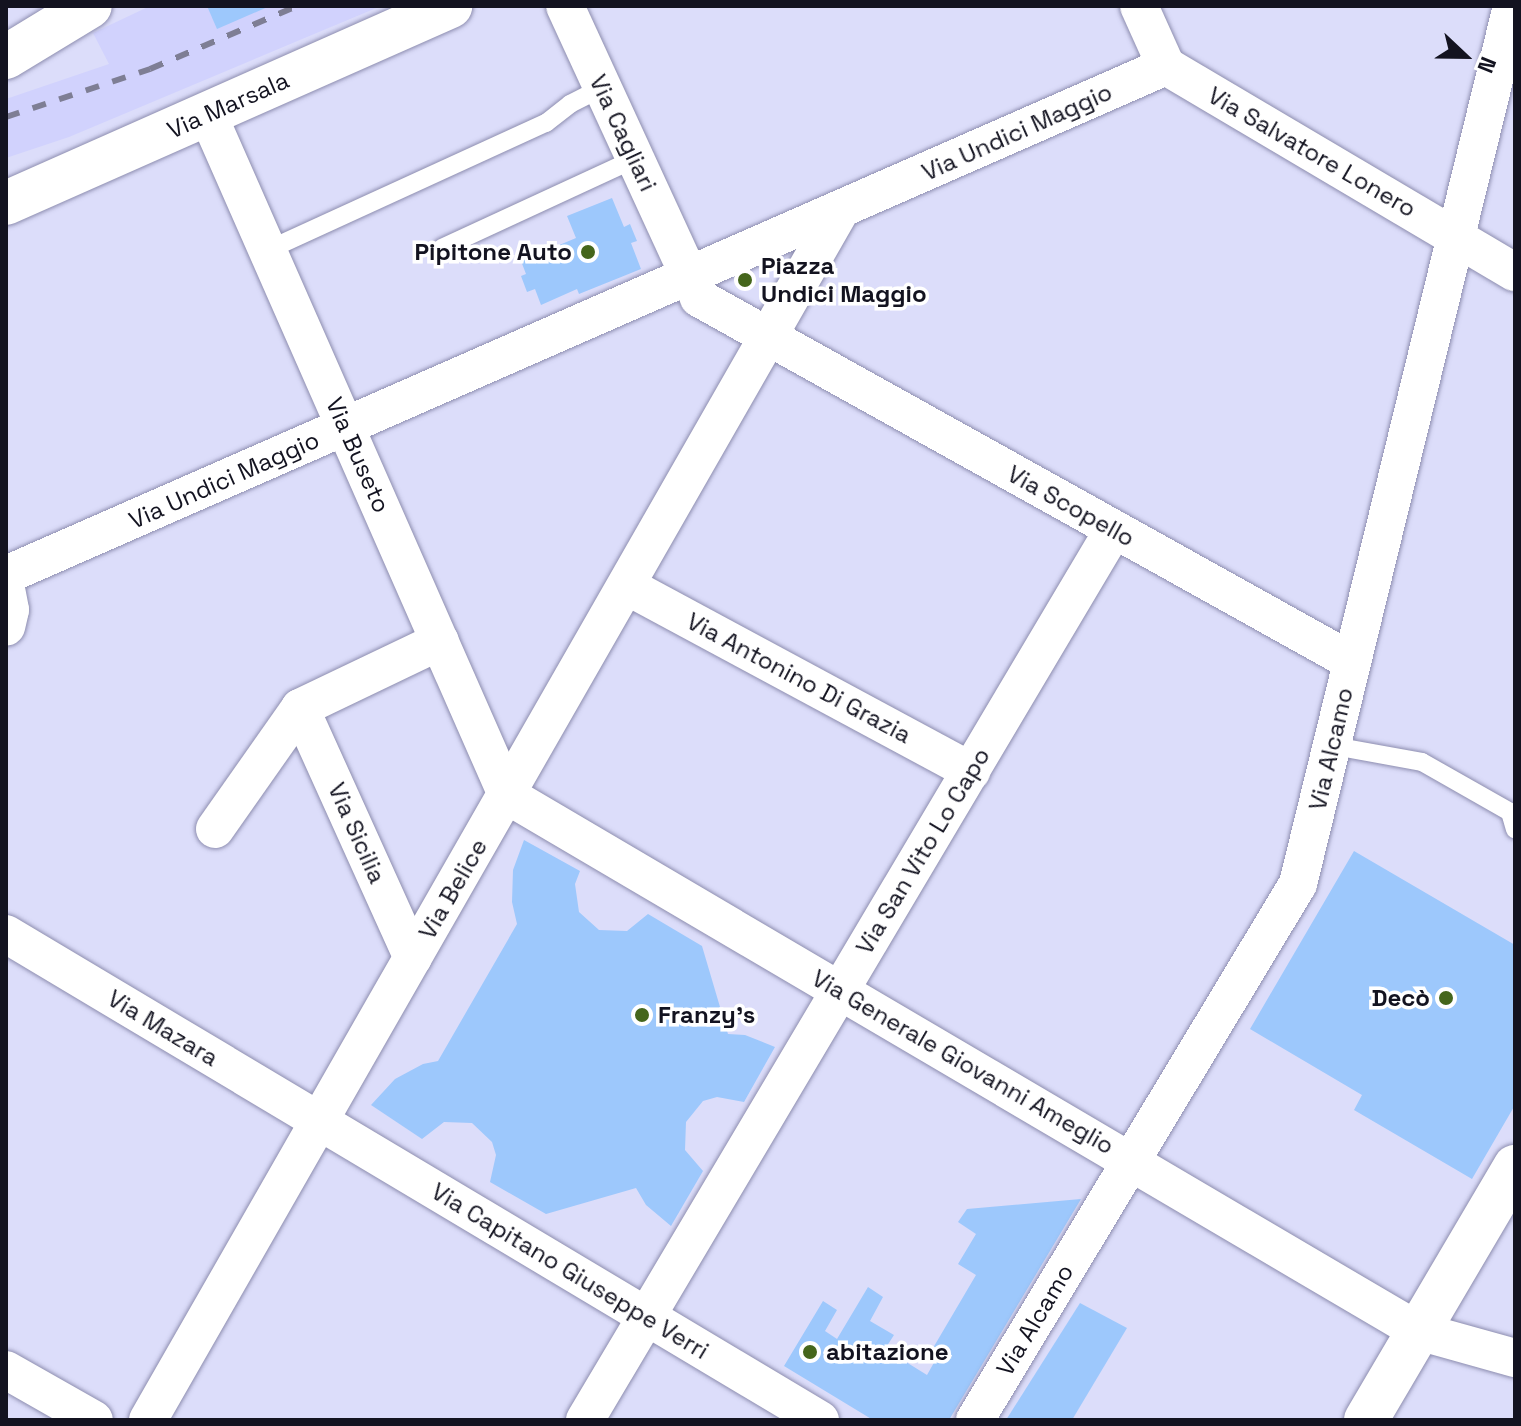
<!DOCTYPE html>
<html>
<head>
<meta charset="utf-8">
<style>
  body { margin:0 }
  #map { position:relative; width:1521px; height:1426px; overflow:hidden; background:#dcddfa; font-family:"Space Grotesk",sans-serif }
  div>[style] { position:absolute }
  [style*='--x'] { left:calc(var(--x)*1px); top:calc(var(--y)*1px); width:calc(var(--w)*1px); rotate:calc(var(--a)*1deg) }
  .built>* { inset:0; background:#d1d2fd }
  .building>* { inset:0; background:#9dc8fc }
  .roads { filter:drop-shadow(0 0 2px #8d8daf) drop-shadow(0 0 2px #8d8daf) }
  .service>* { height:18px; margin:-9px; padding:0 9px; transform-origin:9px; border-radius:9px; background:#fff }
  .minor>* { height:38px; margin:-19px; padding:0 19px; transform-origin:19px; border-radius:19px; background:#fff }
  .secondary>* { height:44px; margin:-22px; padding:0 22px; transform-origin:22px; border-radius:22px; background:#fff }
  .rail>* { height:6px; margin-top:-3px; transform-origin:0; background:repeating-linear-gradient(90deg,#7e7e94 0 14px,transparent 0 28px) }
  .dots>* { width:22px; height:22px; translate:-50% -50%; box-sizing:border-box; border:4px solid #fff; border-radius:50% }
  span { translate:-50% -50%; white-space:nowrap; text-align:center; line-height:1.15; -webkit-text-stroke:7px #fff; paint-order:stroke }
  .street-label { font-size:24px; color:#131320 }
  .poi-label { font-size:24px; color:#131320; font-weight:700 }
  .right { translate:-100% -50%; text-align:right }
  .left { translate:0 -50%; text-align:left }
  .frame { position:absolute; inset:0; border:8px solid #131320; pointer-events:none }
  .north { position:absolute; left:1425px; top:16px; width:80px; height:80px; -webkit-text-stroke:6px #fff; paint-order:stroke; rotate:112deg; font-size:22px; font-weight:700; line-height:32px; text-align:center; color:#131320 }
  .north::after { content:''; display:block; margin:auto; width:28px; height:36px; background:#131320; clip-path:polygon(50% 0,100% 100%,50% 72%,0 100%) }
</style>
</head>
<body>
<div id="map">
  <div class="built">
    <i style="clip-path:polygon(150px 6px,381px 6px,69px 137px,6px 158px,6px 99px,109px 64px,93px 33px)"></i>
  </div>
  <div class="building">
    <i style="clip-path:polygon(207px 6px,270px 6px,217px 29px)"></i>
    <i style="clip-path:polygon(612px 198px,624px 227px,630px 224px,637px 241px,631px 243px,641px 269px,579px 294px,577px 289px,541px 305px,535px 289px,527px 292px,521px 276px,526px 274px,521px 261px,576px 238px,567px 216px)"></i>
    <i style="clip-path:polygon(524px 840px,580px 871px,575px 884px,579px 912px,599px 930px,627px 931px,648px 914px,702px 946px,728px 1034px,745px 1035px,775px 1047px,744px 1102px,717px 1097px,703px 1101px,686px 1122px,685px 1150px,703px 1171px,671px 1226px,646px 1205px,636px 1188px,546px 1214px,490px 1182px,496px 1155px,492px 1142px,472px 1123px,444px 1122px,422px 1139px,371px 1105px,395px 1079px,423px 1064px,438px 1061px,517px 924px,512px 902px,513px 870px)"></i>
    <i style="clip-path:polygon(1354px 851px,1515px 945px,1515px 1105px,1472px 1179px,1354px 1110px,1362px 1095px,1250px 1029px)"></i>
    <i style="clip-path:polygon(1081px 1199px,949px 1420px,873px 1420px,784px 1366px,823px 1301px,837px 1310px,825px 1331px,837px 1339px,868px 1287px,883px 1297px,870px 1321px,894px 1335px,885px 1349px,927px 1375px,940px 1352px,933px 1348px,976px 1275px,958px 1264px,976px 1234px,958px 1222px,967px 1209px)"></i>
    <i style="clip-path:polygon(1080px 1303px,1127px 1328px,1072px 1420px,1006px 1420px)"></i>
  </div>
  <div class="roads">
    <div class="service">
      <i style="--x:442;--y:248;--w:213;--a:-24.8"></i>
      <i style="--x:268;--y:250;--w:306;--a:-24.6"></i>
      <i style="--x:546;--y:123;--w:31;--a:-38"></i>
      <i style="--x:570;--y:104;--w:36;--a:-27"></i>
      <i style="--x:1334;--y:746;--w:89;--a:10.3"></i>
      <i style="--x:1422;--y:762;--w:101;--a:29.6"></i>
      <i style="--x:1510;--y:812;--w:18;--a:74"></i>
    </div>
    <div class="minor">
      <i style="--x:565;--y:6;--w:321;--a:65.3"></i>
      <i style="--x:699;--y:298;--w:746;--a:29.11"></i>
      <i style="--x:1139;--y:6;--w:66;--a:65.8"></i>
      <i style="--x:1166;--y:66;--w:405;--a:30.6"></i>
      <i style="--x:208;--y:115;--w:743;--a:66.26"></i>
      <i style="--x:507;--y:795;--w:1057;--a:30.47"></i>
      <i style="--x:1418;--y:1331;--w:101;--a:15.6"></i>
      <i style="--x:6;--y:575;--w:1267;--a:-23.69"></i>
      <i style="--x:627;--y:586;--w:391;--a:28.3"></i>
      <i style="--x:6;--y:589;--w:21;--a:79"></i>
      <i style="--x:10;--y:610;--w:17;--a:103"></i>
      <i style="--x:300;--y:708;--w:274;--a:65.7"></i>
      <i style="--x:215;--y:829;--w:148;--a:-54.9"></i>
      <i style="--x:300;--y:708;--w:155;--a:-25.6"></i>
      <i style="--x:6;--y:934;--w:948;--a:30.84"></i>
      <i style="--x:6;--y:1370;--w:101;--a:29.6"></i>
      <i style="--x:148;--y:1420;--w:1395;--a:-60.22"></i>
      <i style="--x:585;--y:1420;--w:1036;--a:-59.3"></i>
      <i style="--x:975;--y:1420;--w:626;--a:-58.93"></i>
      <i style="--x:1298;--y:884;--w:904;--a:-76.3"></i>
    </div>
    <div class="secondary">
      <i style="--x:6;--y:57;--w:98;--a:-31.3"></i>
      <i style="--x:6;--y:203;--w:486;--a:-23.9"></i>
      <i style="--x:1366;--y:1420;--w:294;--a:-59.5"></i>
    </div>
  </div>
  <div class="rail">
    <i style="--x:6;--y:117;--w:152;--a:-18.4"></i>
    <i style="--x:150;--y:69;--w:160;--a:-23.2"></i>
  </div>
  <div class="dots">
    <i style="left:588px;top:252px;background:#45661c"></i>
    <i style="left:745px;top:280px;background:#45661c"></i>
    <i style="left:1446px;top:998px;background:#45661c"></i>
    <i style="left:642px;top:1015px;background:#45661c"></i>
    <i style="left:810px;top:1352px;background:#45661c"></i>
  </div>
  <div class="street-label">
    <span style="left:228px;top:105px;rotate:-24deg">Via Marsala</span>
    <span style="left:1017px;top:132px;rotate:-24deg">Via Undici Maggio</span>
    <span style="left:623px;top:133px;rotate:65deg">Via Cagliari</span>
    <span style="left:1312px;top:152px;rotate:30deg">Via Salvatore Lonero</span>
    <span style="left:358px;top:455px;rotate:66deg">Via Buseto</span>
    <span style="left:224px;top:480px;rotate:-24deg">Via Undici Maggio</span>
    <span style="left:1071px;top:506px;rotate:29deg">Via Scopello</span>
    <span style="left:799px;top:678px;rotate:28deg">Via Antonino Di Grazia</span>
    <span style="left:1331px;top:749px;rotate:-77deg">Via Alcamo</span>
    <span style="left:357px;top:833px;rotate:66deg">Via Sicilia</span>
    <span style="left:923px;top:851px;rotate:-59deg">Via San Vito Lo Capo</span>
    <span style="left:453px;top:889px;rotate:-60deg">Via Belice</span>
    <span style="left:163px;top:1028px;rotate:31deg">Via Mazara</span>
    <span style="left:963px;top:1062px;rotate:30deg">Via Generale Giovanni Ameglio</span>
    <span style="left:570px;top:1271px;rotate:31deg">Via Capitano Giuseppe Verri</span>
    <span style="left:1035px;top:1320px;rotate:-59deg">Via Alcamo</span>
  </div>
  <div class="poi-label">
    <span class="right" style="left:572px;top:252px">Pipitone Auto</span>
    <span class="left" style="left:761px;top:280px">Piazza<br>Undici Maggio</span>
    <span class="right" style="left:1430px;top:998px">Decò</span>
    <span class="left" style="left:658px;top:1015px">Franzy's</span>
    <span class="left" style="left:826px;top:1352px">abitazione</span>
  </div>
  <div class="frame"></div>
  <div class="north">N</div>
</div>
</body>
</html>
